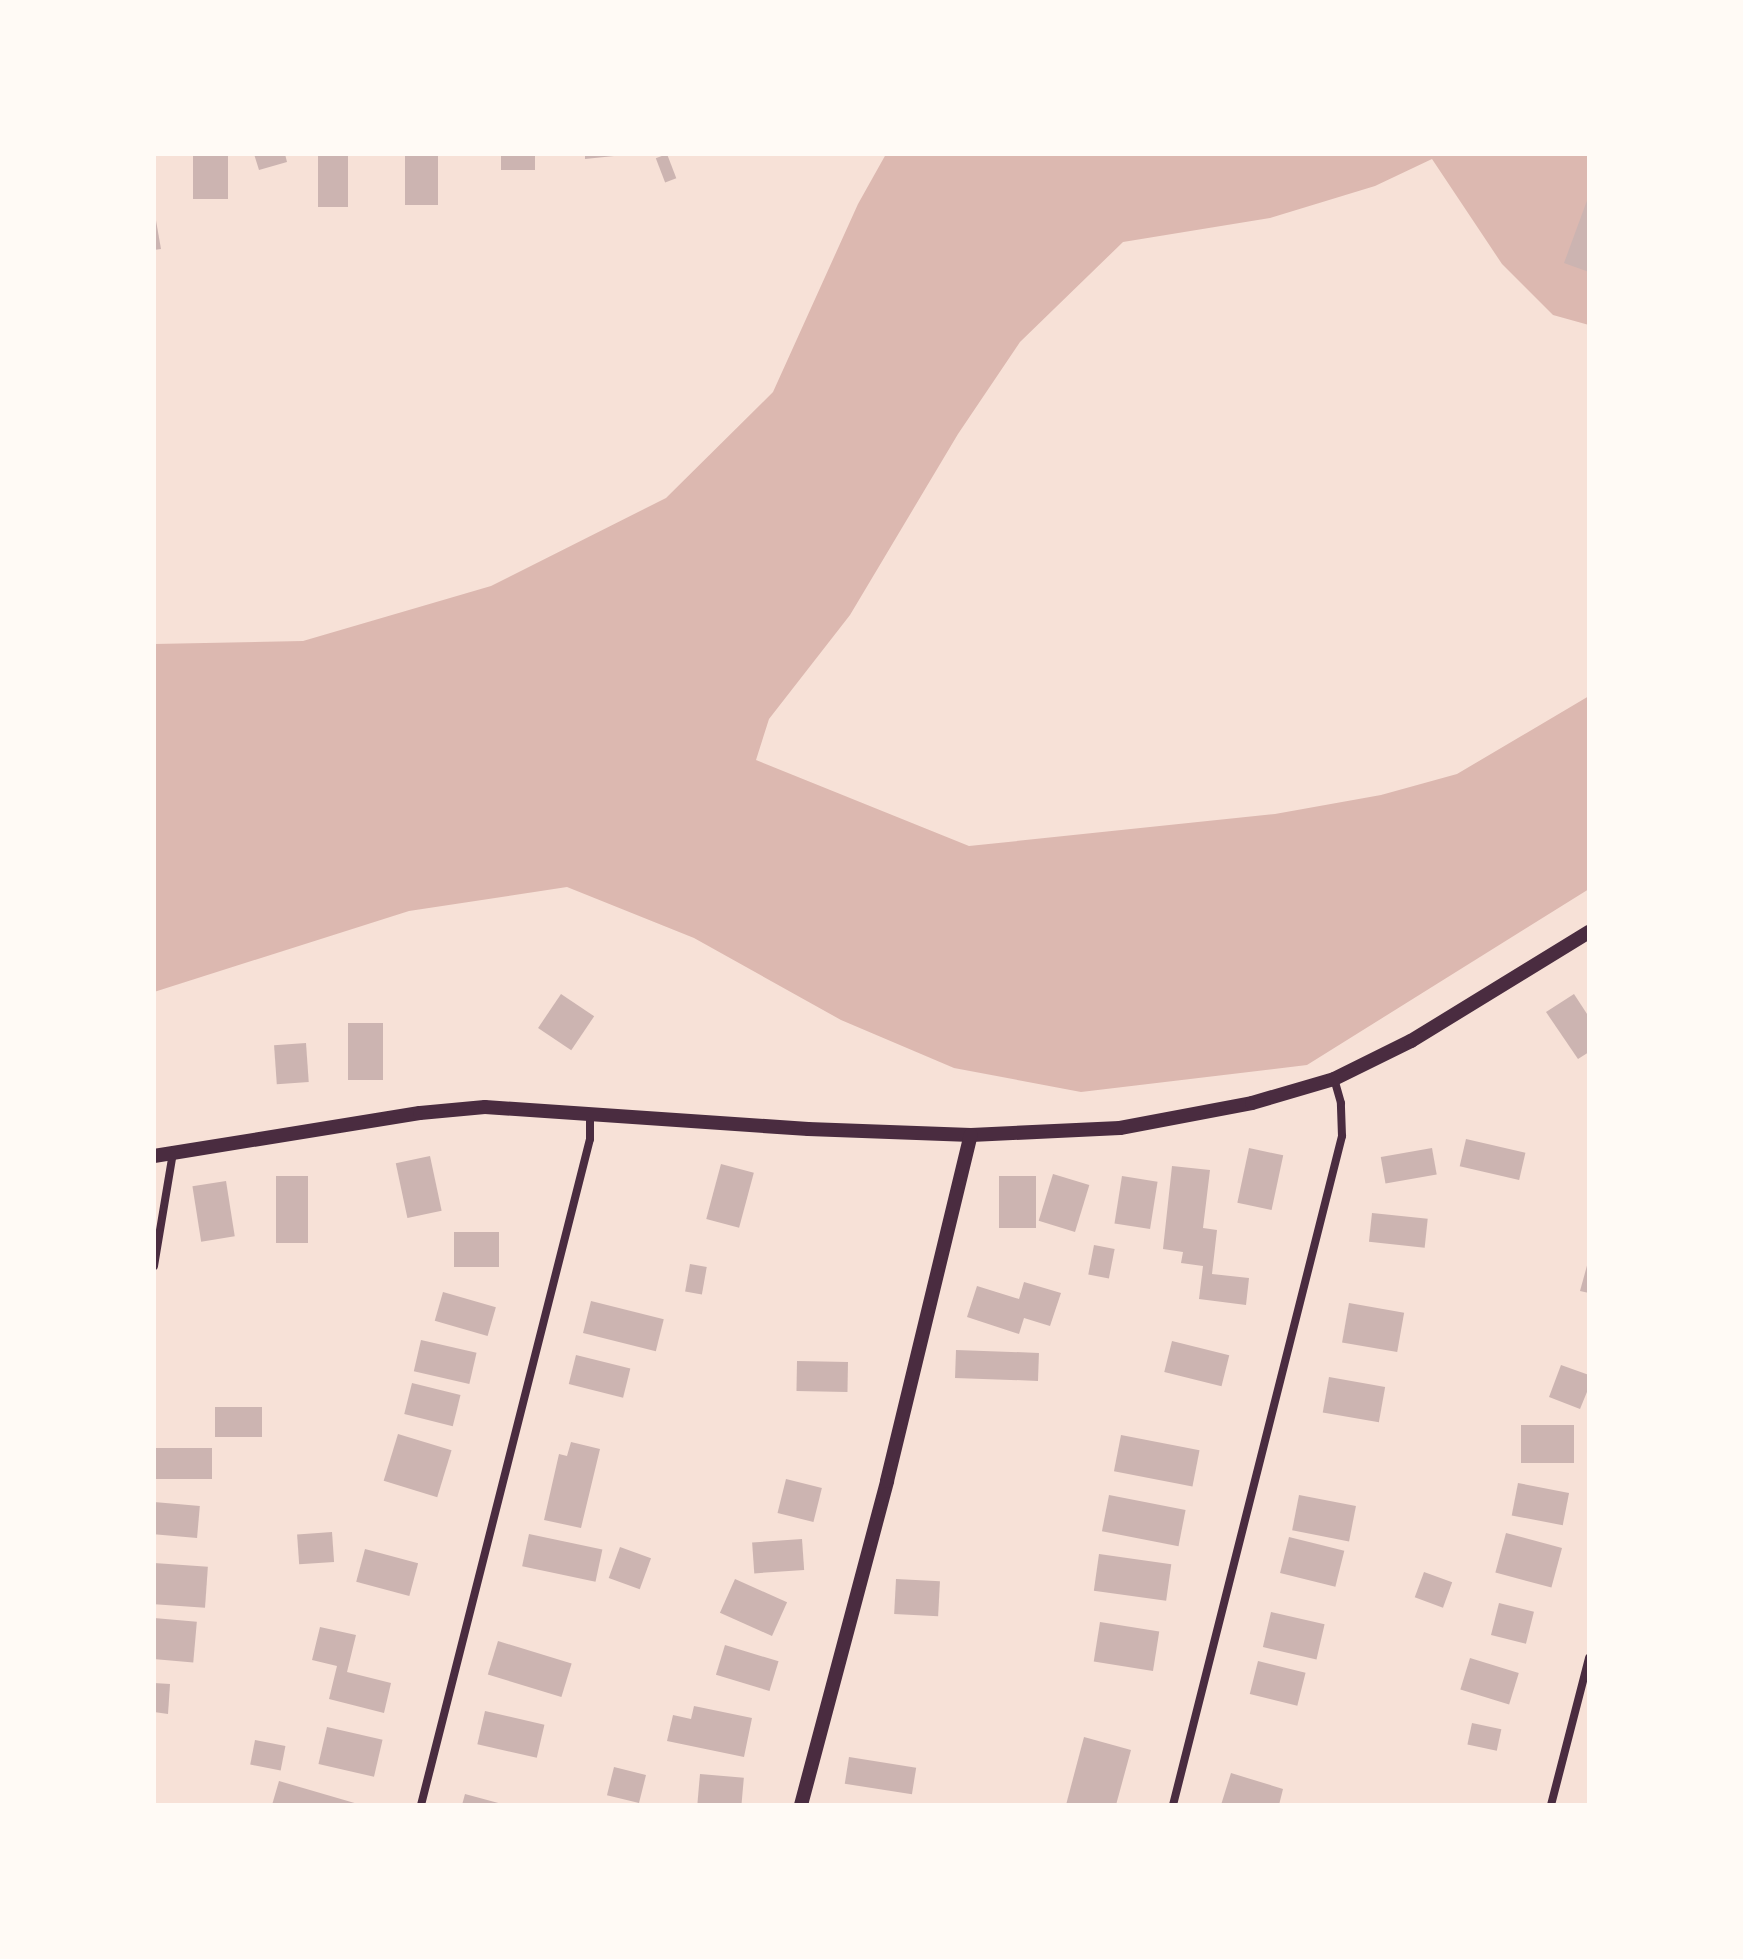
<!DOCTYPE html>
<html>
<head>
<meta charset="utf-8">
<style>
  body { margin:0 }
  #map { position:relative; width:1743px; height:1959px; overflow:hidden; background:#f7e1d7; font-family:"Archivo Narrow",sans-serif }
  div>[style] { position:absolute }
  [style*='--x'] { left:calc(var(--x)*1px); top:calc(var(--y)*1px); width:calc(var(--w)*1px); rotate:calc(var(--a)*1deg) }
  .water>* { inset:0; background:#dcb8b0 }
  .building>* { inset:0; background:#ccb4b1; transform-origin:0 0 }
  .minor>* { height:8px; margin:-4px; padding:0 4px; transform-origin:4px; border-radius:4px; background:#4a2c40 }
  .tertiary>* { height:14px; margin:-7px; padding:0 7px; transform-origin:7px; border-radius:7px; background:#4a2c40 }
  span { translate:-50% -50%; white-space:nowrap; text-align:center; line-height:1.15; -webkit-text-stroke:7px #fffaf5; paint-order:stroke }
  .frame { position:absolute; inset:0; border:156px solid #fffaf5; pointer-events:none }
</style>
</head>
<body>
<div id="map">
  <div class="water">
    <i style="clip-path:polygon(886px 154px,1589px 154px,1589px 325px,1553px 315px,1502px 264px,1432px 159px,1375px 186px,1270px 218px,1123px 242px,1020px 342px,958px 434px,850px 615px,769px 719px,756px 760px,969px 846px,1275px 814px,1381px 795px,1457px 774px,1589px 696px,1589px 889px,1307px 1065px,1081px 1092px,954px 1068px,841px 1020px,694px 938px,567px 887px,409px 911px,154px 992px,154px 644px,303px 641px,491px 586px,666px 498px,773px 392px,858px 204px)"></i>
  </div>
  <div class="building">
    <i style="left:193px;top:154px;width:35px;height:45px"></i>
    <i style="clip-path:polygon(254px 154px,285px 154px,287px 162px,259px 170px)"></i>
    <i style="left:318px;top:154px;width:30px;height:53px"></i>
    <i style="left:405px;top:154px;width:33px;height:51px"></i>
    <i style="left:501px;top:154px;width:34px;height:16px"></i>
    <i style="clip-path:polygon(585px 154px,614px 154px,614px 156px,585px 159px)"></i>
    <i style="left:667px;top:154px;width:26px;height:12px;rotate:69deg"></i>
    <i style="clip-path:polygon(1589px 195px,1589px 272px,1564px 263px)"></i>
    <i style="clip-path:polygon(154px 209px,161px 249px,154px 250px)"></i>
    <i style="left:561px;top:994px;width:40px;height:41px;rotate:34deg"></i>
    <i style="clip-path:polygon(1574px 994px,1589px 1017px,1589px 1052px,1578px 1059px,1546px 1012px)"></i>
    <i style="left:348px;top:1023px;width:35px;height:57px"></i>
    <i style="left:306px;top:1043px;width:39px;height:32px;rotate:86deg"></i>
    <i style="left:1466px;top:1139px;width:61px;height:28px;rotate:13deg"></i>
    <i style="left:1249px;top:1148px;width:35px;height:56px;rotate:12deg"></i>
    <i style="left:1432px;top:1148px;width:27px;height:52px;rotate:80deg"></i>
    <i style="left:430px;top:1156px;width:56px;height:35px;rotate:78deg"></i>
    <i style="left:721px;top:1164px;width:34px;height:57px;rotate:15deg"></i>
    <i style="clip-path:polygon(1172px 1166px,1210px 1170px,1203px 1228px,1217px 1230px,1212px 1274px,1249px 1278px,1246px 1305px,1199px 1299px,1203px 1266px,1181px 1263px,1183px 1252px,1163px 1249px)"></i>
    <i style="left:1053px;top:1174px;width:38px;height:49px;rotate:17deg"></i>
    <i style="left:276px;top:1176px;width:32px;height:67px"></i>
    <i style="left:999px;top:1176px;width:37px;height:52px"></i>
    <i style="left:1122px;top:1176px;width:36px;height:48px;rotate:9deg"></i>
    <i style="left:226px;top:1181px;width:56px;height:34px;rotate:81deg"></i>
    <i style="left:1372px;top:1213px;width:56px;height:29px;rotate:6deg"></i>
    <i style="left:454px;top:1232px;width:45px;height:35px"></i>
    <i style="left:1094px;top:1245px;width:21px;height:30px;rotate:11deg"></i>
    <i style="clip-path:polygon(1588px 1262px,1589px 1262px,1589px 1293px,1580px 1291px)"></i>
    <i style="left:690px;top:1264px;width:17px;height:28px;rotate:10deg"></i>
    <i style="clip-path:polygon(1024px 1282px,1061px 1293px,1050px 1326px,1024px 1318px,1019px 1334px,967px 1317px,977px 1286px,1019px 1299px)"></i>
    <i style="left:443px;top:1292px;width:55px;height:30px;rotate:16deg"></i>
    <i style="left:591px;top:1301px;width:75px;height:33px;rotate:14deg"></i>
    <i style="left:1349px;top:1303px;width:56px;height:40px;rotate:10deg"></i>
    <i style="left:421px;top:1340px;width:57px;height:32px;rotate:13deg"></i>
    <i style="left:1172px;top:1341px;width:59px;height:32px;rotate:14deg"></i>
    <i style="left:956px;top:1350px;width:83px;height:28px;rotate:2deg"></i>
    <i style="left:576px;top:1355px;width:56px;height:30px;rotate:14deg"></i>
    <i style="left:797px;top:1361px;width:51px;height:30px;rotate:1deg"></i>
    <i style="clip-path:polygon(1561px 1365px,1589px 1375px,1589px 1387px,1580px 1409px,1549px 1397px)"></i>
    <i style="left:1329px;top:1377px;width:57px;height:36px;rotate:10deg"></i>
    <i style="left:412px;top:1383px;width:50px;height:32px;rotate:14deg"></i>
    <i style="left:215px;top:1407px;width:47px;height:30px"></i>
    <i style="left:1521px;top:1425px;width:53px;height:38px"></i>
    <i style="left:398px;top:1434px;width:56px;height:49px;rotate:17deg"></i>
    <i style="left:1121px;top:1435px;width:80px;height:37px;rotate:11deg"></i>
    <i style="clip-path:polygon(571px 1442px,600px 1449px,581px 1528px,544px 1520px,559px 1454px,567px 1456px)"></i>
    <i style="left:154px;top:1448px;width:58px;height:31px"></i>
    <i style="left:786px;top:1479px;width:37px;height:35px;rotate:14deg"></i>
    <i style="left:1518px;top:1483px;width:52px;height:33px;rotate:11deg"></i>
    <i style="left:1109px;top:1495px;width:78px;height:37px;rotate:11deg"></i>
    <i style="left:1299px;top:1495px;width:58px;height:36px;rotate:11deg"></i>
    <i style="left:154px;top:1502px;width:46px;height:32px;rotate:5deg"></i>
    <i style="left:332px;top:1532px;width:30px;height:35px;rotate:86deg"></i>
    <i style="left:1506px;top:1533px;width:58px;height:41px;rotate:15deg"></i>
    <i style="left:529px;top:1534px;width:75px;height:33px;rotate:12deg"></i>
    <i style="left:1289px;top:1537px;width:57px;height:37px;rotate:14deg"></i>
    <i style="left:802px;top:1539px;width:31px;height:50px;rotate:86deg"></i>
    <i style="left:620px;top:1547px;width:33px;height:33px;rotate:20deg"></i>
    <i style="left:365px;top:1549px;width:55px;height:34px;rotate:15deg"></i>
    <i style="left:1099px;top:1554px;width:73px;height:37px;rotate:8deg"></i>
    <i style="left:154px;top:1563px;width:54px;height:41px;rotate:4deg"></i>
    <i style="left:1424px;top:1572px;width:30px;height:27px;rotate:20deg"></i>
    <i style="left:735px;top:1579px;width:57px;height:37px;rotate:24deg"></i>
    <i style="left:896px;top:1579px;width:44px;height:35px;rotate:3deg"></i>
    <i style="left:1499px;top:1603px;width:36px;height:33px;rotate:14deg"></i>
    <i style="left:1271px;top:1612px;width:55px;height:36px;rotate:13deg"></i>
    <i style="left:154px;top:1618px;width:43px;height:41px;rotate:5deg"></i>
    <i style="left:1100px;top:1622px;width:60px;height:40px;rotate:9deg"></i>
    <i style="clip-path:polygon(320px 1627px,356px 1635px,347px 1672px,391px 1683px,384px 1713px,329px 1699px,337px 1666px,312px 1660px)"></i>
    <i style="left:498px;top:1641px;width:77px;height:35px;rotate:17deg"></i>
    <i style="left:725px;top:1645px;width:56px;height:31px;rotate:17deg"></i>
    <i style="left:1470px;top:1658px;width:51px;height:33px;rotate:17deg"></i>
    <i style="left:1258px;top:1661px;width:49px;height:34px;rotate:14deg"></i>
    <i style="clip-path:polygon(154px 1683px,170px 1684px,168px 1714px,154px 1712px)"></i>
    <i style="clip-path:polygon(694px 1706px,752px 1718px,744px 1757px,667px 1741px,673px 1715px,691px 1719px)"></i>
    <i style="left:485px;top:1711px;width:61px;height:34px;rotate:13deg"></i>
    <i style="left:1472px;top:1723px;width:30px;height:22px;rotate:12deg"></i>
    <i style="left:327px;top:1727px;width:57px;height:38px;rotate:13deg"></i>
    <i style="clip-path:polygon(1084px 1737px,1131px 1750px,1116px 1805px,1066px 1805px)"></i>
    <i style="left:255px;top:1740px;width:31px;height:25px;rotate:11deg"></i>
    <i style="left:849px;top:1757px;width:68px;height:27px;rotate:9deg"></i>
    <i style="left:614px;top:1767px;width:33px;height:29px;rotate:14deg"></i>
    <i style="clip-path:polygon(1231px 1773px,1283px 1789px,1279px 1805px,1221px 1805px)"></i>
    <i style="left:700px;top:1774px;width:44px;height:30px;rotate:5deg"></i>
    <i style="clip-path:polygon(279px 1781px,358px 1804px,358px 1805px,272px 1805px)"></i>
    <i style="clip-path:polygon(465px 1794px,502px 1804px,502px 1805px,462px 1805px)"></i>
  </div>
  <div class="minor">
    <i style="--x:154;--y:1266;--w:115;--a:-80.5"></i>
    <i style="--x:421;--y:1805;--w:687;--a:-75.76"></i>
    <i style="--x:590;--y:1139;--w:24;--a:-90"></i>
    <i style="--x:1173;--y:1805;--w:690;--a:-75.82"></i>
    <i style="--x:1342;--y:1136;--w:33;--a:-92"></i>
    <i style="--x:1341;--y:1103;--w:25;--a:-106"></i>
    <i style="--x:1551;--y:1805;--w:152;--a:-75.5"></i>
  </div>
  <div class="tertiary">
    <i style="--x:154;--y:1156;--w:269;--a:-9.2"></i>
    <i style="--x:420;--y:1113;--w:65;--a:-5.3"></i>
    <i style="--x:485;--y:1107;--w:324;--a:3.9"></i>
    <i style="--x:808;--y:1129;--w:163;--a:2.1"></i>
    <i style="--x:971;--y:1135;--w:149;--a:-2.7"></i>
    <i style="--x:1120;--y:1128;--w:134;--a:-10.7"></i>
    <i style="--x:1252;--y:1103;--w:85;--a:-16.3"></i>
    <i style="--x:1334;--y:1079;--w:86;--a:-26.3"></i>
    <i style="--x:1411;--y:1041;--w:209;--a:-31.5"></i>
    <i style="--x:801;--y:1805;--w:335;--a:-75.1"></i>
    <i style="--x:887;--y:1481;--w:356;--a:-76.4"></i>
  </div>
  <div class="frame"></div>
</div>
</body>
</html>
